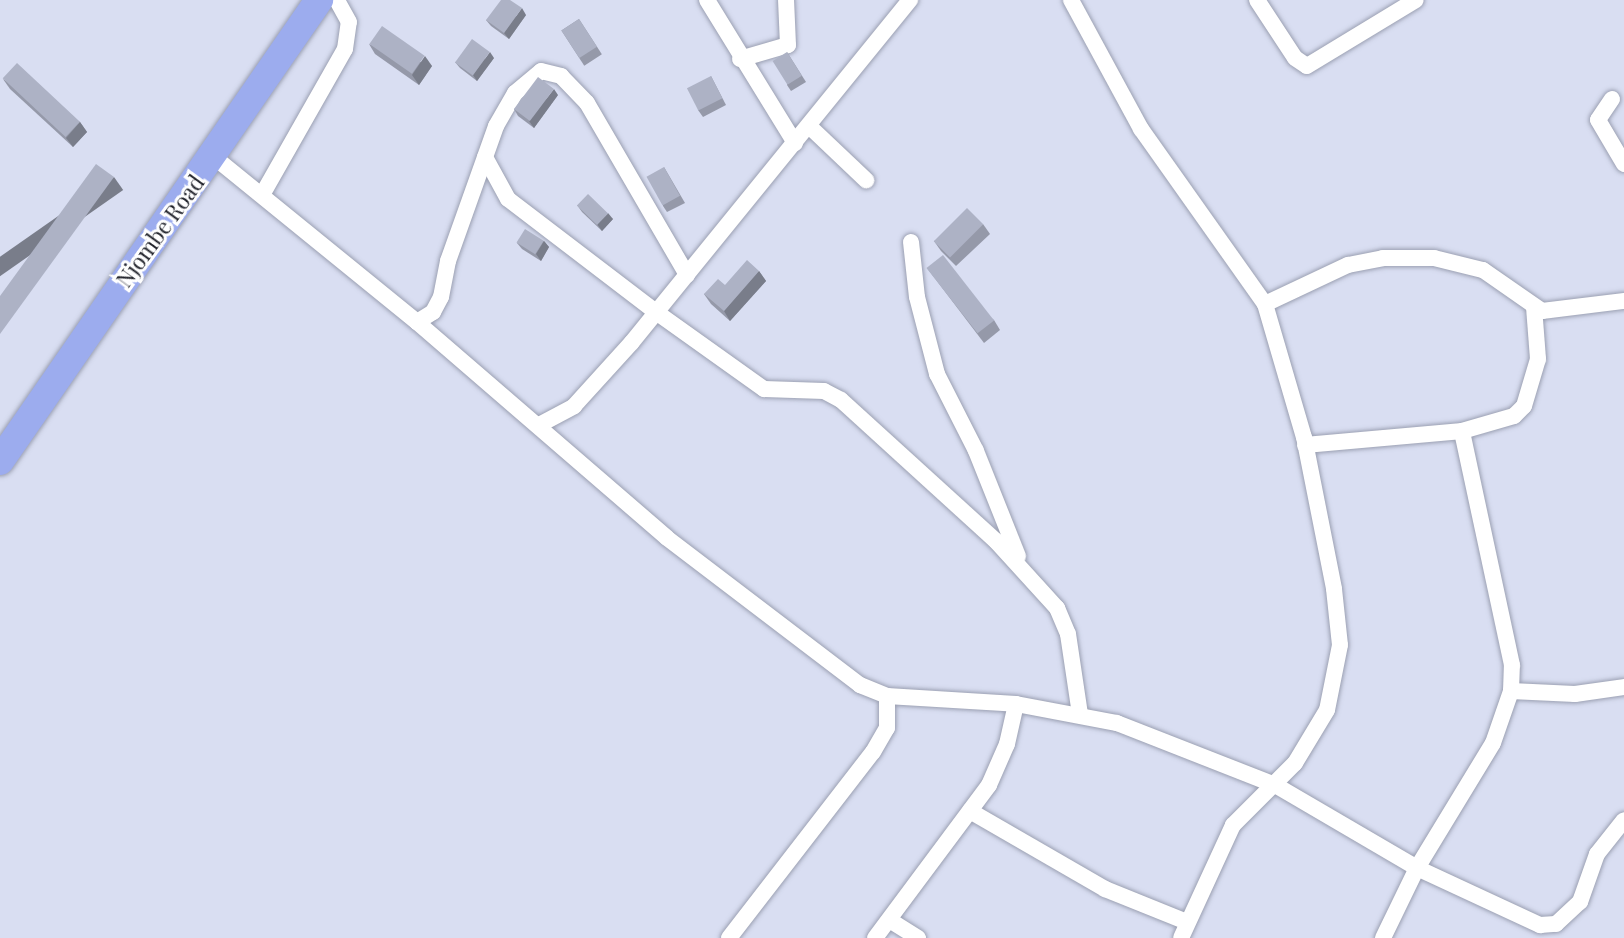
<!DOCTYPE html>
<html>
<head>
<meta charset="utf-8">
<style>
  body { margin:0 }
  #map { position:relative; width:1624px; height:938px; overflow:hidden; background:#d9def2; font-family:"Playfair Display",serif }
  div>[style] { position:absolute }
  [style*='--x'] { left:calc(var(--x)*1px); top:calc(var(--y)*1px); width:calc(var(--w)*1px); rotate:calc(var(--a)*1deg) }
  .roads { filter:drop-shadow(0 0 2px #9ba0b2) drop-shadow(0 0 2px #9ba0b2) }
  .street>* { height:16px; margin:-8px; padding:0 8px; transform-origin:8px; border-radius:8px; background:#fff }
  .highway>* { height:28px; margin:-14px; padding:0 14px; transform-origin:14px; border-radius:14px; background:#9cacee }
  .wall>* { inset:0; background:#9599a9; transform-origin:0 0 }
  .shaded-wall>* { inset:0; background:#797d8a; transform-origin:0 0 }
  .building>* { inset:0; background:#adb2c5; transform-origin:0 0 }
  span { translate:-50% -50%; white-space:nowrap; text-align:center; line-height:1.15; -webkit-text-stroke:6px #fff; paint-order:stroke }
  .street-label { font-size:22px; color:#1f2129 }
</style>
</head>
<body>
<div id="map">
  <div class="roads">
    <div class="street">
      <i style="--x:707;--y:0;--w:168;--a:58.4"></i>
      <i style="--x:1071;--y:0;--w:147;--a:61.5"></i>
      <i style="--x:1141;--y:129;--w:214;--a:54.7"></i>
      <i style="--x:1265;--y:304;--w:139;--a:73.7"></i>
      <i style="--x:1304;--y:437;--w:155;--a:78.8"></i>
      <i style="--x:1334;--y:589;--w:56;--a:83.9"></i>
      <i style="--x:1340;--y:645;--w:66;--a:101.3"></i>
      <i style="--x:1327;--y:710;--w:62;--a:121.1"></i>
      <i style="--x:1295;--y:763;--w:88;--a:135"></i>
      <i style="--x:1233;--y:825;--w:124;--a:114.7"></i>
      <i style="--x:1257;--y:0;--w:69;--a:56.8"></i>
      <i style="--x:1295;--y:58;--w:14;--a:34"></i>
      <i style="--x:1307;--y:66;--w:127;--a:-31.2"></i>
      <i style="--x:740;--y:59;--w:50;--a:-16.3"></i>
      <i style="--x:788;--y:45;--w:45;--a:-92.5"></i>
      <i style="--x:1612;--y:99;--w:25;--a:124"></i>
      <i style="--x:1598;--y:120;--w:51;--a:59.4"></i>
      <i style="--x:809;--y:126;--w:79;--a:43.5"></i>
      <i style="--x:214;--y:157;--w:262;--a:39.1"></i>
      <i style="--x:417;--y:322;--w:330;--a:40.8"></i>
      <i style="--x:667;--y:538;--w:243;--a:37.3"></i>
      <i style="--x:860;--y:685;--w:29;--a:22"></i>
      <i style="--x:887;--y:696;--w:129;--a:3.5"></i>
      <i style="--x:1016;--y:704;--w:103;--a:10.7"></i>
      <i style="--x:1117;--y:723;--w:170;--a:21.4"></i>
      <i style="--x:1275;--y:785;--w:164;--a:30.3"></i>
      <i style="--x:1417;--y:868;--w:136;--a:24.9"></i>
      <i style="--x:1540;--y:925;--w:16;--a:-4"></i>
      <i style="--x:1556;--y:924;--w:33;--a:-43"></i>
      <i style="--x:1580;--y:902;--w:51;--a:-70.5"></i>
      <i style="--x:1597;--y:854;--w:43;--a:-51.5"></i>
      <i style="--x:485;--y:157;--w:48;--a:61.3"></i>
      <i style="--x:508;--y:199;--w:186;--a:37.4"></i>
      <i style="--x:656;--y:312;--w:133;--a:35.5"></i>
      <i style="--x:764;--y:389;--w:60;--a:1.9"></i>
      <i style="--x:824;--y:391;--w:19;--a:28"></i>
      <i style="--x:841;--y:400;--w:210;--a:42.3"></i>
      <i style="--x:996;--y:541;--w:91;--a:47.7"></i>
      <i style="--x:1057;--y:608;--w:28;--a:67"></i>
      <i style="--x:1068;--y:634;--w:81;--a:81.5"></i>
      <i style="--x:262;--y:195;--w:168;--a:-60.4"></i>
      <i style="--x:345;--y:49;--w:27;--a:-82"></i>
      <i style="--x:349;--y:22;--w:25;--a:-119"></i>
      <i style="--x:911;--y:242;--w:55;--a:83.8"></i>
      <i style="--x:917;--y:297;--w:80;--a:75.4"></i>
      <i style="--x:937;--y:374;--w:86;--a:63.1"></i>
      <i style="--x:976;--y:451;--w:113;--a:68.2"></i>
      <i style="--x:1265;--y:304;--w:92;--a:-25.2"></i>
      <i style="--x:1348;--y:265;--w:36;--a:-11"></i>
      <i style="--x:1383;--y:258;--w:51;--a:0"></i>
      <i style="--x:1434;--y:258;--w:50;--a:13.8"></i>
      <i style="--x:1483;--y:270;--w:72;--a:34.8"></i>
      <i style="--x:1542;--y:311;--w:83;--a:-7"></i>
      <i style="--x:417;--y:322;--w:19;--a:-32"></i>
      <i style="--x:433;--y:312;--w:17;--a:-62"></i>
      <i style="--x:441;--y:297;--w:37;--a:-79"></i>
      <i style="--x:448;--y:261;--w:143;--a:-70.4"></i>
      <i style="--x:496;--y:126;--w:38;--a:-60"></i>
      <i style="--x:515;--y:93;--w:34;--a:-40"></i>
      <i style="--x:541;--y:71;--w:21;--a:14"></i>
      <i style="--x:561;--y:76;--w:37;--a:46"></i>
      <i style="--x:587;--y:103;--w:199;--a:59.8"></i>
      <i style="--x:539;--y:425;--w:40;--a:-28"></i>
      <i style="--x:574;--y:406;--w:86;--a:-47.8"></i>
      <i style="--x:632;--y:342;--w:441;--a:-50.9"></i>
      <i style="--x:1305;--y:445;--w:158;--a:-5.1"></i>
      <i style="--x:1462;--y:431;--w:54;--a:-16.1"></i>
      <i style="--x:1514;--y:416;--w:14;--a:-45"></i>
      <i style="--x:1524;--y:406;--w:49;--a:-73.4"></i>
      <i style="--x:1538;--y:359;--w:52;--a:-94.4"></i>
      <i style="--x:1511;--y:691;--w:64;--a:2.7"></i>
      <i style="--x:1575;--y:694;--w:49;--a:-8.1"></i>
      <i style="--x:970;--y:811;--w:156;--a:30"></i>
      <i style="--x:1105;--y:889;--w:88;--a:21.9"></i>
      <i style="--x:891;--y:921;--w:32;--a:32"></i>
      <i style="--x:729;--y:938;--w:235;--a:-52.3"></i>
      <i style="--x:873;--y:752;--w:28;--a:-60"></i>
      <i style="--x:887;--y:728;--w:32;--a:-90"></i>
      <i style="--x:875;--y:938;--w:191;--a:-53.3"></i>
      <i style="--x:989;--y:785;--w:45;--a:-66.3"></i>
      <i style="--x:1007;--y:744;--w:41;--a:-77.3"></i>
      <i style="--x:1383;--y:938;--w:78;--a:-64.1"></i>
      <i style="--x:1417;--y:868;--w:146;--a:-58.7"></i>
      <i style="--x:1493;--y:743;--w:55;--a:-70.9"></i>
      <i style="--x:1511;--y:691;--w:26;--a:-88"></i>
      <i style="--x:1512;--y:665;--w:239;--a:-102.1"></i>
    </div>
    <div class="highway">
      <i style="--x:0;--y:461;--w:561;--a:-55.32"></i>
    </div>
  </div>
  <div class="wall">
    <i style="clip-path:polygon(526px 15px,509px 39px,491px 26px,486px 20px)"></i>
    <i style="left:579px;top:19px;width:42px;height:21px;rotate:57deg"></i>
    <i style="clip-path:polygon(369px 44px,432px 66px,419px 85px,375px 54px)"></i>
    <i style="clip-path:polygon(787px 52px,806px 82px,791px 91px,787px 85px)"></i>
    <i style="clip-path:polygon(494px 58px,477px 81px,460px 68px,455px 62px)"></i>
    <i style="clip-path:polygon(711px 76px,726px 105px,703px 117px,698px 110px)"></i>
    <i style="clip-path:polygon(3px 79px,80px 122px,87px 132px,73px 147px,10px 89px)"></i>
    <i style="clip-path:polygon(558px 95px,534px 128px,518px 116px,514px 109px)"></i>
    <i style="clip-path:polygon(664px 167px,685px 203px,667px 212px,663px 206px)"></i>
    <i style="clip-path:polygon(577px 205px,613px 219px,602px 231px,582px 212px)"></i>
    <i style="clip-path:polygon(983px 224px,990px 234px,956px 266px,941px 251px,934px 241px)"></i>
    <i style="clip-path:polygon(544px 241px,549px 247px,541px 261px,522px 249px,517px 243px)"></i>
    <i style="clip-path:polygon(927px 268px,994px 320px,1000px 330px,984px 343px)"></i>
    <i style="clip-path:polygon(759px 271px,766px 281px,730px 321px,711px 304px,704px 294px)"></i>
  </div>
  <div class="shaded-wall">
    <i style="clip-path:polygon(522px 8px,526px 15px,509px 39px,504px 33px)"></i>
    <i style="clip-path:polygon(490px 52px,494px 58px,477px 81px,473px 75px)"></i>
    <i style="clip-path:polygon(425px 56px,432px 66px,419px 85px,412px 75px)"></i>
    <i style="clip-path:polygon(554px 89px,558px 95px,534px 128px,529px 121px)"></i>
    <i style="clip-path:polygon(80px 122px,87px 132px,73px 147px,66px 138px)"></i>
    <i style="left:114px;top:177px;width:16px;height:194px;rotate:55deg"></i>
    <i style="clip-path:polygon(608px 213px,613px 219px,602px 231px,597px 224px)"></i>
    <i style="clip-path:polygon(544px 241px,549px 247px,541px 261px,536px 254px)"></i>
    <i style="clip-path:polygon(759px 271px,766px 281px,730px 321px,724px 311px)"></i>
  </div>
  <div class="building">
    <i style="clip-path:polygon(501px 0,510px 0,522px 8px,504px 33px,486px 20px)"></i>
    <i style="left:579px;top:19px;width:33px;height:21px;rotate:57deg"></i>
    <i style="left:382px;top:26px;width:52px;height:22px;rotate:35deg"></i>
    <i style="left:472px;top:39px;width:22px;height:29px;rotate:36deg"></i>
    <i style="left:787px;top:52px;width:28px;height:17px;rotate:58deg"></i>
    <i style="left:17px;top:63px;width:86px;height:21px;rotate:43deg"></i>
    <i style="left:711px;top:76px;width:25px;height:27px;rotate:63deg"></i>
    <i style="left:538px;top:77px;width:20px;height:40px;rotate:37deg"></i>
    <i style="clip-path:polygon(96px 164px,114px 177px,0 334px,0 296px)"></i>
    <i style="left:664px;top:167px;width:33px;height:20px;rotate:61deg"></i>
    <i style="left:588px;top:194px;width:28px;height:16px;rotate:44deg"></i>
    <i style="left:967px;top:208px;width:23px;height:47px;rotate:45deg"></i>
    <i style="left:525px;top:229px;width:22px;height:16px;rotate:32deg"></i>
    <i style="left:943px;top:255px;width:83px;height:21px;rotate:52deg"></i>
    <i style="clip-path:polygon(747px 260px,759px 271px,724px 311px,704px 294px,718px 279px,725px 285px)"></i>
  </div>
  <div class="street-label">
    <span style="left:160px;top:231px;rotate:-54deg">Njombe Road</span>
  </div>
</div>
</body>
</html>
